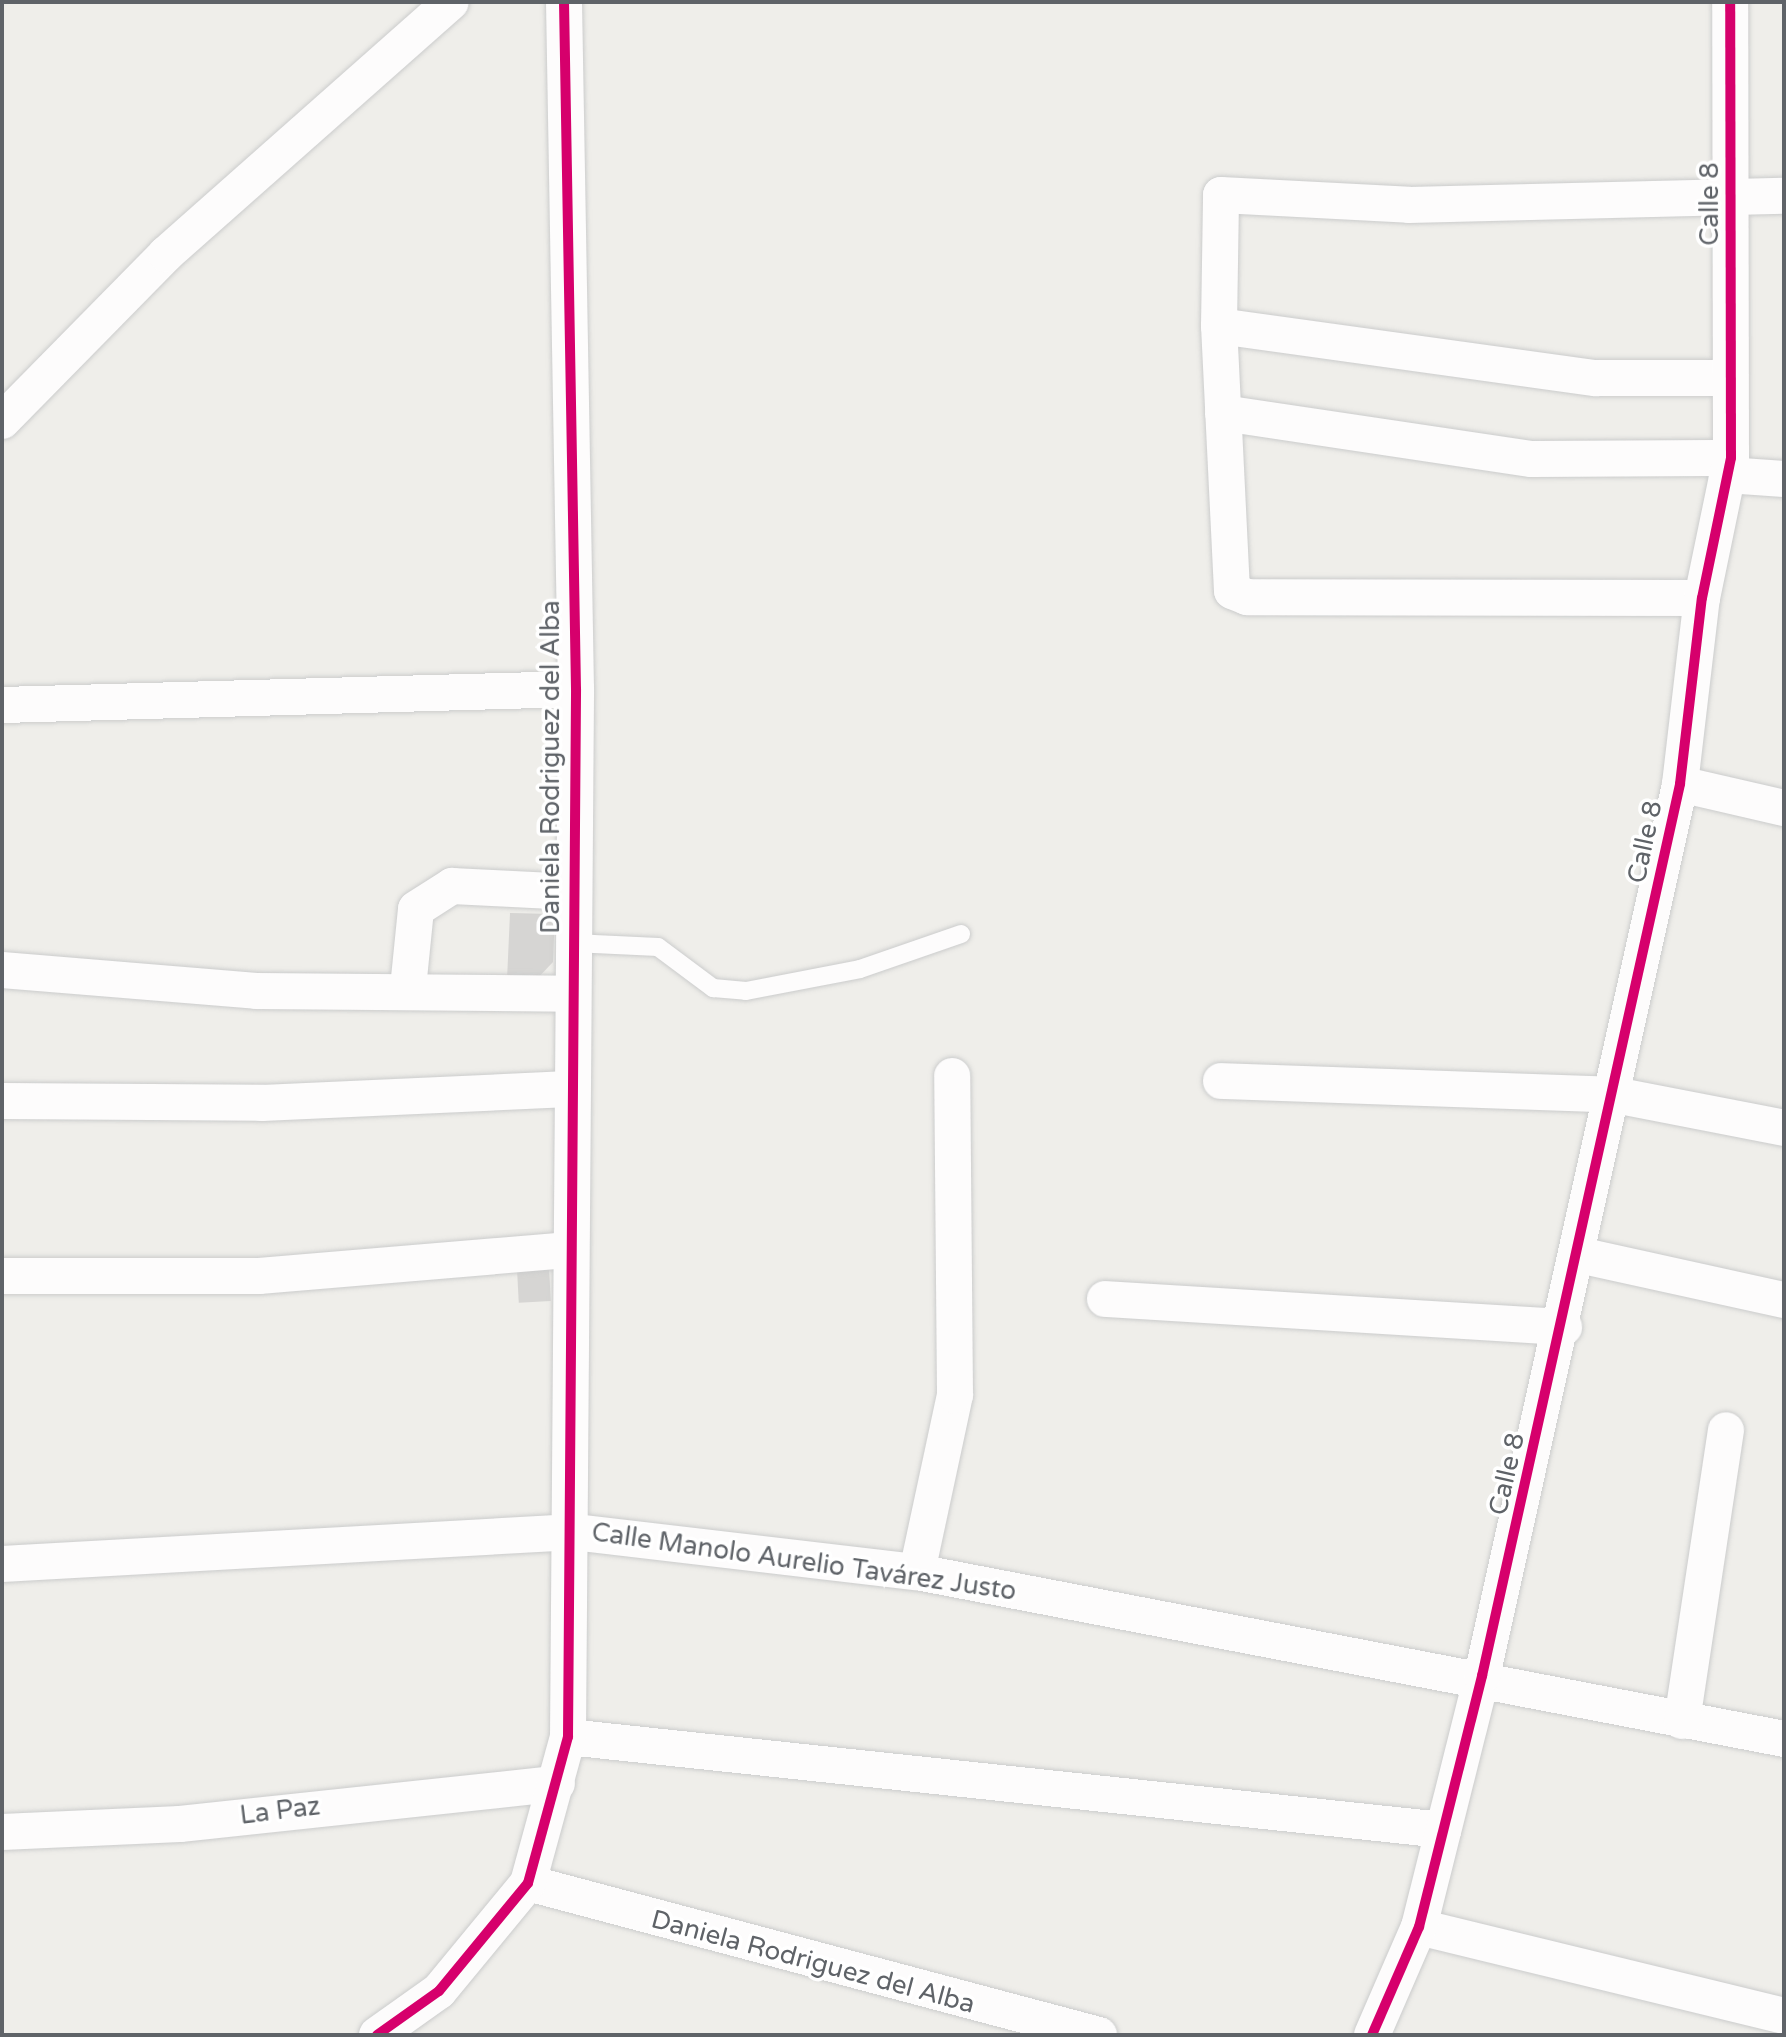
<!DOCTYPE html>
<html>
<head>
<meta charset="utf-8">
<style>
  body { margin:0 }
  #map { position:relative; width:1786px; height:2037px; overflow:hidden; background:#efeeea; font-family:"Varela Round",sans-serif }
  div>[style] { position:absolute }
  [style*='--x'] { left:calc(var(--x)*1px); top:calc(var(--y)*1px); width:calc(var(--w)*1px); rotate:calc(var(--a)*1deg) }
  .building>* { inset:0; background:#d6d5d3; transform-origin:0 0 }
  .roads { filter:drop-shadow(0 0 2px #cbcccc) drop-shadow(0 0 2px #cbcccc) }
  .service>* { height:18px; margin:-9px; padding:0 9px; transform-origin:9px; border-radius:9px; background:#fdfcfc }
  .minor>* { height:36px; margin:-18px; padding:0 18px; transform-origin:18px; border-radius:18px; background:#fdfcfc }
  .cycleway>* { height:10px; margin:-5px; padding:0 5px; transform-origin:5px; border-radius:5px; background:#d6006c }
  span { translate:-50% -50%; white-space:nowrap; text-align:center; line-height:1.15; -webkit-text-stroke:7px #fff; paint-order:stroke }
  .street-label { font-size:26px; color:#5f6368 }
  .frame { position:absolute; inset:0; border:4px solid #5f6368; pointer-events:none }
</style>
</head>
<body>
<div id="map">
  <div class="building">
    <i style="clip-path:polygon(510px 913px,555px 914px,553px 962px,535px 981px,507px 980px)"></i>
    <i style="left:549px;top:1268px;width:33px;height:32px;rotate:87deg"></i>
  </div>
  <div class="roads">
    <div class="service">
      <i style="--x:573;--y:943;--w:85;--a:2.7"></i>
      <i style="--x:658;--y:947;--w:69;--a:36.7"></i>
      <i style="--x:713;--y:988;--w:33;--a:5"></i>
      <i style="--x:746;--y:991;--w:116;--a:-10.9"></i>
      <i style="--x:860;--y:969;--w:107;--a:-19.1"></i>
    </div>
    <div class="minor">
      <i style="--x:1219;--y:326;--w:381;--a:7.9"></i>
      <i style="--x:1596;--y:378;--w:134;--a:0"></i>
      <i style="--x:1223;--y:413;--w:312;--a:8.5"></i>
      <i style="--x:1532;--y:459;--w:199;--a:-0.3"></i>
      <i style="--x:2;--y:421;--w:234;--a:-45.5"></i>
      <i style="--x:166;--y:254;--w:380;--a:-41.5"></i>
      <i style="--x:1727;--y:475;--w:57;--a:4"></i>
      <i style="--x:1702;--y:598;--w:455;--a:-179.9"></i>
      <i style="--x:1247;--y:597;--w:16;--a:-158"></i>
      <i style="--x:1232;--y:591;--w:265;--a:-92.8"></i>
      <i style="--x:1219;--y:326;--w:131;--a:-89.1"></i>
      <i style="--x:1221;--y:195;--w:188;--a:3"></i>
      <i style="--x:1409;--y:205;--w:375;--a:-1.4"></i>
      <i style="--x:2;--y:705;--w:574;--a:-1.6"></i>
      <i style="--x:1680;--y:784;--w:107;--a:13"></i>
      <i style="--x:2;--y:970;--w:255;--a:4.7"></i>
      <i style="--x:256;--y:991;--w:316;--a:0.5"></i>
      <i style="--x:408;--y:988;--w:79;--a:-84.2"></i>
      <i style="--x:416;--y:909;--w:43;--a:-32.6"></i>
      <i style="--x:452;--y:886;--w:121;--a:2.8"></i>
      <i style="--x:1221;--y:1081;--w:394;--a:2"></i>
      <i style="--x:1615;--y:1095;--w:172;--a:11"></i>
      <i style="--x:2;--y:1101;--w:260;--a:0.4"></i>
      <i style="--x:262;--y:1103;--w:307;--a:-2.6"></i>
      <i style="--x:1579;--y:1255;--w:210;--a:12.4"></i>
      <i style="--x:2;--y:1276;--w:257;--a:0"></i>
      <i style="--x:259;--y:1276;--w:312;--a:-4.8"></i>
      <i style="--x:1105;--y:1299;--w:460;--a:3.5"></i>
      <i style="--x:2;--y:1564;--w:573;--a:-3.2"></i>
      <i style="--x:574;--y:1532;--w:345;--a:6.7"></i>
      <i style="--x:917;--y:1572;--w:883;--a:10.9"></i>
      <i style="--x:917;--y:1572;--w:181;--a:-77.9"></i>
      <i style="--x:955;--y:1395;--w:319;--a:-90.5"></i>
      <i style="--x:1682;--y:1721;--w:294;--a:-81.4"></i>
      <i style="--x:568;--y:1737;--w:880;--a:6.07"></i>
      <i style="--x:2;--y:1832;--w:178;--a:-2.6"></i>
      <i style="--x:180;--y:1824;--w:379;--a:-6.1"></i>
      <i style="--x:528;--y:1883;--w:591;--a:14.91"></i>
      <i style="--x:1419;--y:1927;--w:376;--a:13.7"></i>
      <i style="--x:377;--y:2035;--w:76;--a:-35.4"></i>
      <i style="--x:439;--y:1991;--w:140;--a:-50.5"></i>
      <i style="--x:528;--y:1883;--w:151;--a:-74.7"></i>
      <i style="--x:568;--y:1737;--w:1048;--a:-89.56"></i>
      <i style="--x:576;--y:689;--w:687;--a:-91"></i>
      <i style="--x:1372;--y:2035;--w:118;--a:-66.5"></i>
      <i style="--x:1419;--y:1927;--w:259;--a:-75.9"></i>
      <i style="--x:1482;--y:1676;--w:914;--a:-77.48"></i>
      <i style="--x:1680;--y:784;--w:187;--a:-83.3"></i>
      <i style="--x:1702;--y:598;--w:143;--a:-78.3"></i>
      <i style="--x:1731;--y:458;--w:456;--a:-90.1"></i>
    </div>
  </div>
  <div class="cycleway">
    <i style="--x:377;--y:2035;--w:76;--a:-35.4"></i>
    <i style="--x:439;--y:1991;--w:140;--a:-50.5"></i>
    <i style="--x:528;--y:1883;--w:151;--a:-74.7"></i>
    <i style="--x:568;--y:1737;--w:1048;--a:-89.56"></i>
    <i style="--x:576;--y:689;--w:687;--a:-91"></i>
    <i style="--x:1372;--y:2035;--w:118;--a:-66.5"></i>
    <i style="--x:1419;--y:1927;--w:259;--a:-75.9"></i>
    <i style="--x:1482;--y:1676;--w:914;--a:-77.48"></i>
    <i style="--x:1680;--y:784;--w:187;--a:-83.3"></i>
    <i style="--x:1702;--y:598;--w:143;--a:-78.3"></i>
    <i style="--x:1731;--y:458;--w:456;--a:-90.1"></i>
  </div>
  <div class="street-label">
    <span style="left:1710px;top:204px;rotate:-90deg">Calle 8</span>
    <span style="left:551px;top:767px;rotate:-90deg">Daniela Rodriguez del Alba</span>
    <span style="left:1645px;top:842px;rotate:-78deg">Calle 8</span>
    <span style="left:1507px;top:1474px;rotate:-77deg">Calle 8</span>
    <span style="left:804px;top:1562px;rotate:8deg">Calle Manolo Aurelio Tavárez Justo</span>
    <span style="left:280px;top:1811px;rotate:-7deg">La Paz</span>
    <span style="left:813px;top:1962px;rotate:15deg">Daniela Rodriguez del Alba</span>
  </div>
  <div class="frame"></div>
</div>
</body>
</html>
